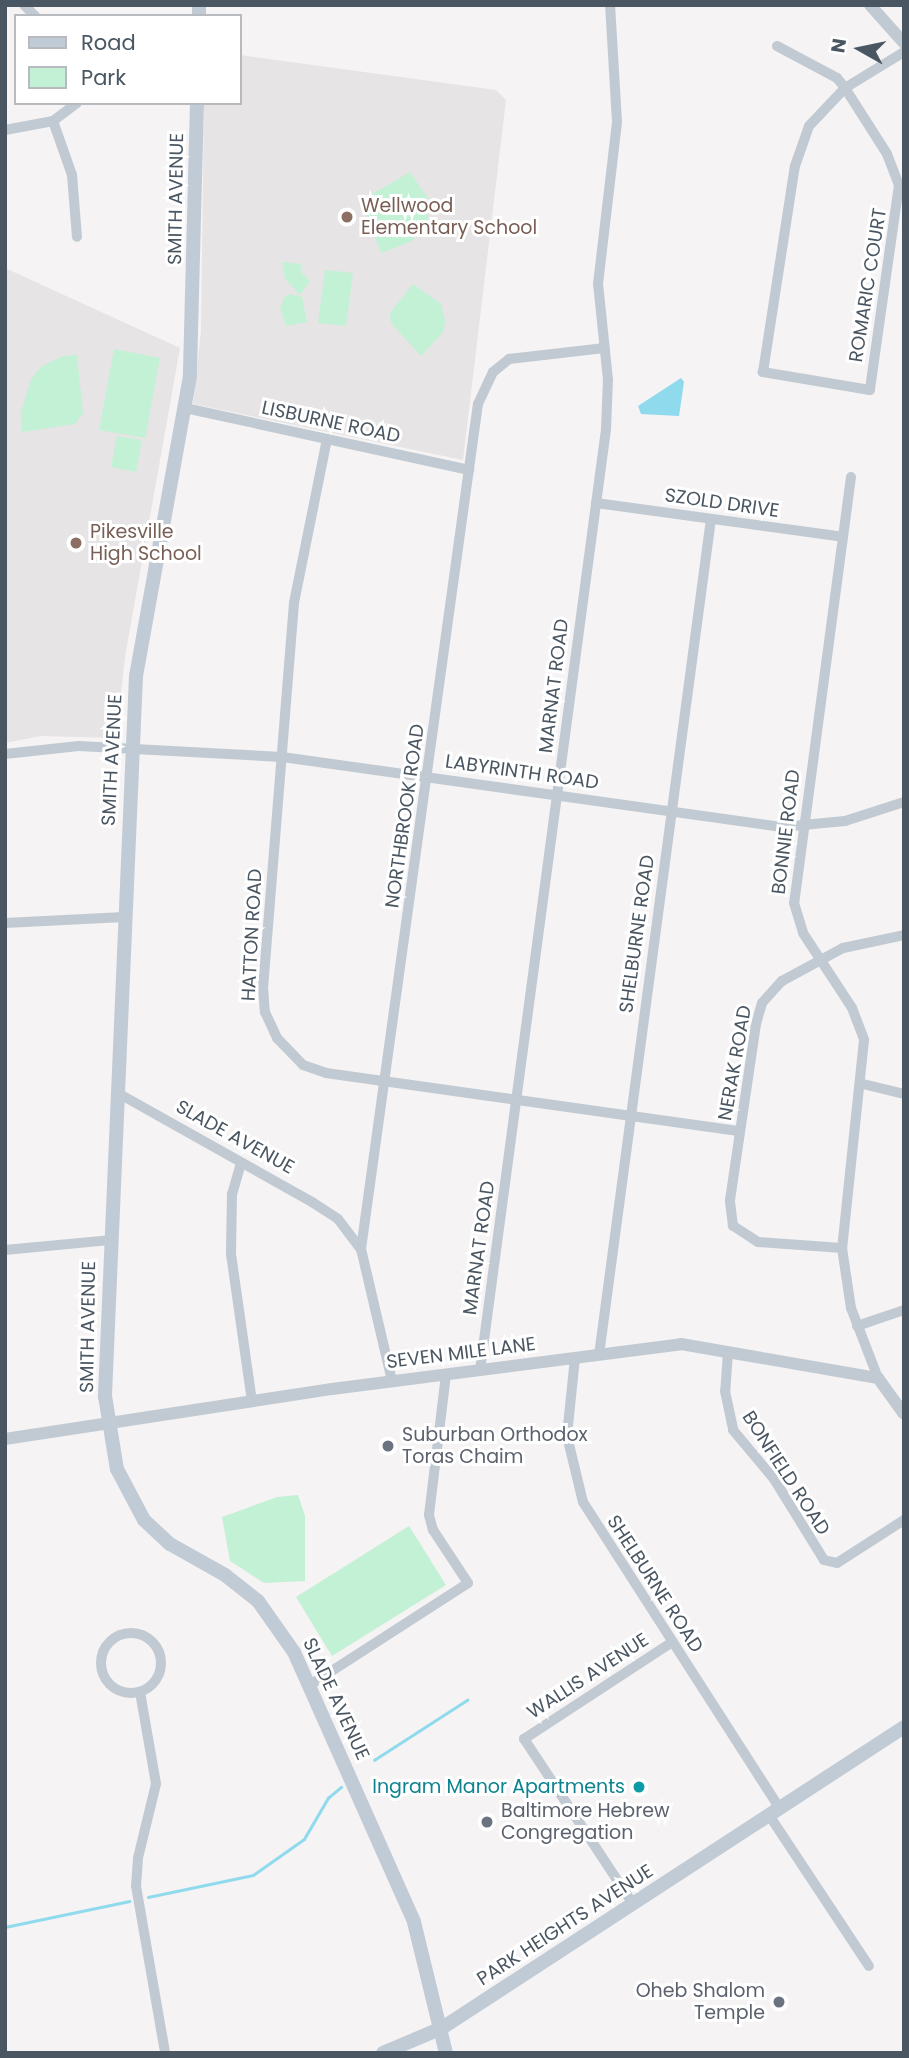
<!DOCTYPE html>
<html>
<head>
<meta charset="utf-8">
<style>
  body { margin:0 }
  #map { position:relative; width:909px; height:2058px; overflow:hidden; background:#f5f3f3; font-family:Poppins,sans-serif }
  div>[style] { position:absolute }
  .education>* { inset:0; background:#e6e4e5 }
  .green>* { inset:0; background:#c3f1d5 }
  .water>* { inset:0; background:#90daee }
  .stream>* { height:2.5px; margin:-1.25px; padding:0 1.25px; transform-origin:1.25px; border-radius:1.25px; background:#90daee }
  .minor>* { height:10px; margin:-5px; padding:0 5px; transform-origin:5px; border-radius:5px; background:#c1cad2 }
  .minor>.ring { margin:-5px; padding:0; box-sizing:content-box; background:none; border:10px solid #c1cad2; border-radius:50% }
  .tertiary>* { height:12px; margin:-6px; padding:0 6px; transform-origin:6px; border-radius:6px; background:#c1cad2 }
  .secondary>* { height:14px; margin:-7px; padding:0 7px; transform-origin:7px; border-radius:7px; background:#c1cbd6 }
  .dots>* { width:19px; height:19px; translate:-50% -50%; box-sizing:border-box; border:4px solid #fff; border-radius:50% }
  span { translate:-50% -50%; white-space:nowrap; text-align:center; line-height:1.15; -webkit-text-stroke:6px #fff; paint-order:stroke }
  .street-label { font-size:19px; color:#4a5661 }
  .education-label { font-size:19px; color:#785e54 }
  .left { translate:0 -50%; text-align:left }
  .worship-label { font-size:19px; color:#5b616d }
  .right { translate:-100% -50%; text-align:right }
  .culture-label { font-size:19px; color:#0d838f }
  .frame { position:absolute; inset:0; border:7px solid #4a5661; pointer-events:none }
  .legend { position:absolute; left:14px; top:14px; width:228px; height:91px; box-sizing:border-box; background:#fff; border:2px solid #b7bbc0; margin:0; padding:9px 12px; list-style:none; font-size:21px; color:#4a5661 }
  .legend li { display:flex; align-items:center; gap:14px; height:35px }
  .legend b { width:35px; border:2px solid #b7bbc0 }
  .north { position:absolute; left:825px; top:14px; width:70px; height:70px; -webkit-text-stroke:5px #fff; paint-order:stroke; rotate:279deg; font-size:19px; font-weight:700; line-height:28px; text-align:center; color:#4a5661 }
  .north::after { content:''; display:block; margin:auto; width:24px; height:32px; background:#4a5661; clip-path:polygon(50% 0,100% 100%,50% 72%,0 100%) }
</style>
</head>
<body>
<div id="map">
  <div class="education">
    <div style="clip-path:polygon(240px 55px,496px 90px,506px 100px,463px 460px,193px 404px,201px 331px,204px 103px,240px 103px)"></div>
    <div style="clip-path:polygon(5px 268px,180px 348px,125px 657px,116px 738px,41px 736px,5px 743px)"></div>
  </div>
  <div class="green">
    <div style="clip-path:polygon(410px 172px,429px 200px,427px 226px,410px 242px,381px 253px,363px 206px,367px 197px)"></div>
    <div style="clip-path:polygon(282px 262px,301px 264px,301px 272px,310px 281px,300px 295px,285px 279px)"></div>
    <div style="clip-path:polygon(325px 270px,353px 273px,346px 326px,318px 323px)"></div>
    <div style="clip-path:polygon(413px 284px,441px 304px,445px 320px,444px 331px,421px 356px,391px 323px,390px 313px)"></div>
    <div style="clip-path:polygon(291px 294px,302px 297px,307px 322px,286px 326px,280px 308px,285px 296px)"></div>
    <div style="clip-path:polygon(114px 349px,160px 358px,145px 438px,99px 430px)"></div>
    <div style="clip-path:polygon(77px 355px,83px 413px,75px 424px,22px 432px,21px 412px,31px 379px,42px 366px,63px 356px)"></div>
    <div style="clip-path:polygon(117px 436px,142px 440px,136px 472px,111px 467px)"></div>
    <div style="clip-path:polygon(298px 1495px,305px 1516px,305px 1581px,264px 1583px,230px 1561px,222px 1517px,277px 1497px)"></div>
    <div style="clip-path:polygon(409px 1526px,446px 1585px,332px 1656px,296px 1597px)"></div>
  </div>
  <div class="water">
    <div style="clip-path:polygon(681px 378px,684px 382px,679px 416px,641px 414px,638px 406px)"></div>
  </div>
  <div class="stream">
    <div style="left:374px;top:1760px;width:111px;rotate:-32.8deg"></div>
    <div style="left:148px;top:1897px;width:107px;rotate:-11.8deg"></div>
    <div style="left:253px;top:1875px;width:62px;rotate:-35.2deg"></div>
    <div style="left:304px;top:1839px;width:48px;rotate:-59.7deg"></div>
    <div style="left:328px;top:1798px;width:17px;rotate:-40deg"></div>
    <div style="left:5px;top:1927px;width:127px;rotate:-11.8deg"></div>
  </div>
  <div class="minor">
    <div style="left:24px;top:5px;width:16px;rotate:45deg"></div>
    <div style="left:777px;top:46px;width:68px;rotate:28.1deg"></div>
    <div style="left:837px;top:78px;width:13px;rotate:51deg"></div>
    <div style="left:845px;top:88px;width:78px;rotate:57.5deg"></div>
    <div style="left:887px;top:154px;width:33px;rotate:69deg"></div>
    <div style="left:899px;top:185px;width:207px;rotate:98.1deg"></div>
    <div style="left:870px;top:390px;width:109px;rotate:-170.5deg"></div>
    <div style="left:763px;top:372px;width:208px;rotate:-81.2deg"></div>
    <div style="left:795px;top:166px;width:42px;rotate:-70.7deg"></div>
    <div style="left:809px;top:126px;width:52px;rotate:-46.5deg"></div>
    <div style="left:845px;top:88px;width:69px;rotate:-31.4deg"></div>
    <div style="left:53px;top:121px;width:57px;rotate:70.6deg"></div>
    <div style="left:72px;top:175px;width:62px;rotate:85.4deg"></div>
    <div style="left:5px;top:130px;width:49px;rotate:-10.6deg"></div>
    <div style="left:53px;top:121px;width:30px;rotate:-37deg"></div>
    <div style="left:185px;top:408px;width:291px;rotate:12.3deg"></div>
    <div style="left:327px;top:439px;width:167px;rotate:101.4deg"></div>
    <div style="left:294px;top:603px;width:384px;rotate:94.6deg"></div>
    <div style="left:263px;top:986px;width:26px;rotate:86deg"></div>
    <div style="left:265px;top:1012px;width:29px;rotate:65deg"></div>
    <div style="left:277px;top:1038px;width:37px;rotate:46deg"></div>
    <div style="left:303px;top:1065px;width:24px;rotate:19deg"></div>
    <div style="left:326px;top:1073px;width:418px;rotate:8deg"></div>
    <div style="left:851px;top:477px;width:430px;rotate:97.6deg"></div>
    <div style="left:794px;top:903px;width:31px;rotate:73deg"></div>
    <div style="left:803px;top:933px;width:90px;rotate:56.8deg"></div>
    <div style="left:852px;top:1008px;width:34px;rotate:69deg"></div>
    <div style="left:864px;top:1040px;width:209px;rotate:96deg"></div>
    <div style="left:842px;top:1248px;width:61px;rotate:81.5deg"></div>
    <div style="left:851px;top:1308px;width:75px;rotate:68.9deg"></div>
    <div style="left:596px;top:503px;width:249px;rotate:7.8deg"></div>
    <div style="left:5px;top:754px;width:74px;rotate:-6.2deg"></div>
    <div style="left:79px;top:746px;width:203px;rotate:3.1deg"></div>
    <div style="left:282px;top:757px;width:505px;rotate:7.97deg"></div>
    <div style="left:782px;top:827px;width:63px;rotate:-5.4deg"></div>
    <div style="left:845px;top:821px;width:62px;rotate:-17.9deg"></div>
    <div style="left:5px;top:923px;width:119px;rotate:-2.9deg"></div>
    <div style="left:863px;top:1084px;width:42px;rotate:13.7deg"></div>
    <div style="left:116px;top:1092px;width:225px;rotate:29.3deg"></div>
    <div style="left:312px;top:1202px;width:31px;rotate:33deg"></div>
    <div style="left:338px;top:1219px;width:38px;rotate:53deg"></div>
    <div style="left:241px;top:1163px;width:32px;rotate:106deg"></div>
    <div style="left:232px;top:1194px;width:60px;rotate:91deg"></div>
    <div style="left:231px;top:1254px;width:148px;rotate:81.9deg"></div>
    <div style="left:842px;top:1248px;width:84px;rotate:-175.9deg"></div>
    <div style="left:758px;top:1242px;width:30px;rotate:-147deg"></div>
    <div style="left:733px;top:1226px;width:26px;rotate:-97deg"></div>
    <div style="left:730px;top:1200px;width:178px;rotate:-81.6deg"></div>
    <div style="left:756px;top:1024px;width:22px;rotate:-74deg"></div>
    <div style="left:762px;top:1003px;width:30px;rotate:-48deg"></div>
    <div style="left:782px;top:981px;width:69px;rotate:-28.4deg"></div>
    <div style="left:843px;top:948px;width:62px;rotate:-12deg"></div>
    <div style="left:5px;top:1250px;width:105px;rotate:-5.4deg"></div>
    <div style="left:857px;top:1326px;width:50px;rotate:-18.8deg"></div>
    <div style="left:728px;top:1352px;width:39px;rotate:94deg"></div>
    <div style="left:725px;top:1391px;width:40px;rotate:78deg"></div>
    <div style="left:733px;top:1430px;width:64px;rotate:50.1deg"></div>
    <div style="left:774px;top:1479px;width:95px;rotate:58.3deg"></div>
    <div style="left:824px;top:1560px;width:13px;rotate:13deg"></div>
    <div style="left:837px;top:1563px;width:80px;rotate:-32.7deg"></div>
    <div style="left:599px;top:1355px;width:843px;rotate:-82.37deg"></div>
    <div style="left:575px;top:1358px;width:78px;rotate:95.9deg"></div>
    <div style="left:567px;top:1436px;width:68px;rotate:76.4deg"></div>
    <div style="left:583px;top:1502px;width:363px;rotate:57.3deg"></div>
    <div style="left:480px;top:1370px;width:949px;rotate:-82.37deg"></div>
    <div style="left:606px;top:429px;width:49px;rotate:-87.7deg"></div>
    <div style="left:608px;top:380px;width:97px;rotate:-95.9deg"></div>
    <div style="left:598px;top:284px;width:163px;rotate:-83.3deg"></div>
    <div style="left:617px;top:122px;width:117px;rotate:-93.4deg"></div>
    <div style="left:392px;top:1381px;width:136px;rotate:-103.2deg"></div>
    <div style="left:361px;top:1249px;width:853px;rotate:-82.12deg"></div>
    <div style="left:478px;top:404px;width:35px;rotate:-65deg"></div>
    <div style="left:493px;top:372px;width:21px;rotate:-39deg"></div>
    <div style="left:509px;top:359px;width:96px;rotate:-6.6deg"></div>
    <div class="ring" style="left:101px;top:1633px;width:50px;height:50px"></div>
    <div style="left:310px;top:1685px;width:188px;rotate:-32.8deg"></div>
    <div style="left:468px;top:1583px;width:64px;rotate:-123.4deg"></div>
    <div style="left:433px;top:1530px;width:16px;rotate:-105deg"></div>
    <div style="left:429px;top:1515px;width:141px;rotate:-83.1deg"></div>
    <div style="left:140px;top:1692px;width:93px;rotate:80.1deg"></div>
    <div style="left:156px;top:1784px;width:76px;rotate:103.7deg"></div>
    <div style="left:138px;top:1858px;width:28px;rotate:94deg"></div>
    <div style="left:136px;top:1886px;width:169px;rotate:80.1deg"></div>
    <div style="left:769px;top:1815px;width:181px;rotate:56.5deg"></div>
    <div style="left:633px;top:1904px;width:198px;rotate:-123.4deg"></div>
    <div style="left:524px;top:1739px;width:177px;rotate:-33.2deg"></div>
  </div>
  <div class="tertiary">
    <div style="left:870px;top:5px;width:51px;rotate:48.2deg"></div>
    <div style="left:5px;top:1439px;width:331px;rotate:-8.7deg"></div>
    <div style="left:332px;top:1389px;width:352px;rotate:-7.3deg"></div>
    <div style="left:681px;top:1344px;width:200px;rotate:9.8deg"></div>
    <div style="left:878px;top:1378px;width:44px;rotate:54.2deg"></div>
  </div>
  <div class="secondary">
    <div style="left:199px;top:16px;width:11px;rotate:-90deg"></div>
    <div style="left:197px;top:103px;width:273px;rotate:91.5deg"></div>
    <div style="left:190px;top:376px;width:305px;rotate:100.2deg"></div>
    <div style="left:136px;top:676px;width:721px;rotate:92.47deg"></div>
    <div style="left:105px;top:1396px;width:74px;rotate:80.7deg"></div>
    <div style="left:117px;top:1469px;width:58px;rotate:62.1deg"></div>
    <div style="left:144px;top:1520px;width:35px;rotate:43deg"></div>
    <div style="left:170px;top:1544px;width:63px;rotate:29.4deg"></div>
    <div style="left:225px;top:1575px;width:42px;rotate:38.2deg"></div>
    <div style="left:258px;top:1601px;width:62px;rotate:54.8deg"></div>
    <div style="left:294px;top:1652px;width:295px;rotate:66deg"></div>
    <div style="left:414px;top:1922px;width:135px;rotate:76.3deg"></div>
    <div style="left:383px;top:2053px;width:64px;rotate:-23deg"></div>
    <div style="left:442px;top:2028px;width:551px;rotate:-33.08deg"></div>
  </div>
  <div class="dots">
    <div style="left:347px;top:217px;background:#8d6e63"></div>
    <div style="left:76px;top:543px;background:#8d6e63"></div>
    <div style="left:388px;top:1446px;background:#6b7280"></div>
    <div style="left:639px;top:1787px;background:#0f9aa8"></div>
    <div style="left:487px;top:1822px;background:#6b7280"></div>
    <div style="left:779px;top:2002px;background:#6b7280"></div>
  </div>
  <div class="street-label">
    <span style="left:176px;top:199px;rotate:-89deg">SMITH AVENUE</span>
    <span style="left:868px;top:285px;rotate:-81deg">ROMARIC COURT</span>
    <span style="left:331px;top:422px;rotate:12deg">LISBURNE ROAD</span>
    <span style="left:722px;top:503px;rotate:8deg">SZOLD DRIVE</span>
    <span style="left:554px;top:686px;rotate:-83deg">MARNAT ROAD</span>
    <span style="left:112px;top:760px;rotate:-87deg">SMITH AVENUE</span>
    <span style="left:522px;top:772px;rotate:8deg">LABYRINTH ROAD</span>
    <span style="left:405px;top:816px;rotate:-82deg">NORTHBROOK ROAD</span>
    <span style="left:786px;top:832px;rotate:-83deg">BONNIE ROAD</span>
    <span style="left:637px;top:934px;rotate:-82deg">SHELBURNE ROAD</span>
    <span style="left:252px;top:935px;rotate:-87deg">HATTON ROAD</span>
    <span style="left:735px;top:1063px;rotate:-80deg">NERAK ROAD</span>
    <span style="left:235px;top:1137px;rotate:29deg">SLADE AVENUE</span>
    <span style="left:479px;top:1248px;rotate:-82deg">MARNAT ROAD</span>
    <span style="left:88px;top:1327px;rotate:-89deg">SMITH AVENUE</span>
    <span style="left:461px;top:1353px;rotate:-7deg">SEVEN MILE LANE</span>
    <span style="left:786px;top:1473px;rotate:57deg">BONFIELD ROAD</span>
    <span style="left:655px;top:1584px;rotate:57deg">SHELBURNE ROAD</span>
    <span style="left:588px;top:1676px;rotate:-33deg">WALLIS AVENUE</span>
    <span style="left:336px;top:1699px;rotate:65deg">SLADE AVENUE</span>
    <span style="left:565px;top:1925px;rotate:-33deg">PARK HEIGHTS AVENUE</span>
  </div>
  <div class="education-label">
    <span class="left" style="left:361px;top:217px">Wellwood<br>Elementary School</span>
    <span class="left" style="left:90px;top:543px">Pikesville<br>High School</span>
  </div>
  <div class="worship-label">
    <span class="left" style="left:402px;top:1446px">Suburban Orthodox<br>Toras Chaim</span>
    <span class="left" style="left:501px;top:1822px">Baltimore Hebrew<br>Congregation</span>
    <span class="right" style="left:765px;top:2002px">Oheb Shalom<br>Temple</span>
  </div>
  <div class="culture-label">
    <span class="right" style="left:625px;top:1787px">Ingram Manor Apartments</span>
  </div>
  <div class="frame"></div>
  <ul class="legend">
  <li><b style="height:9px;background:#c1cbd6"></b>Road</li>
  <li><b style="height:19px;background:#c3f1d5"></b>Park</li>
  </ul>
  <div class="north">N</div>
</div>
</body>
</html>
